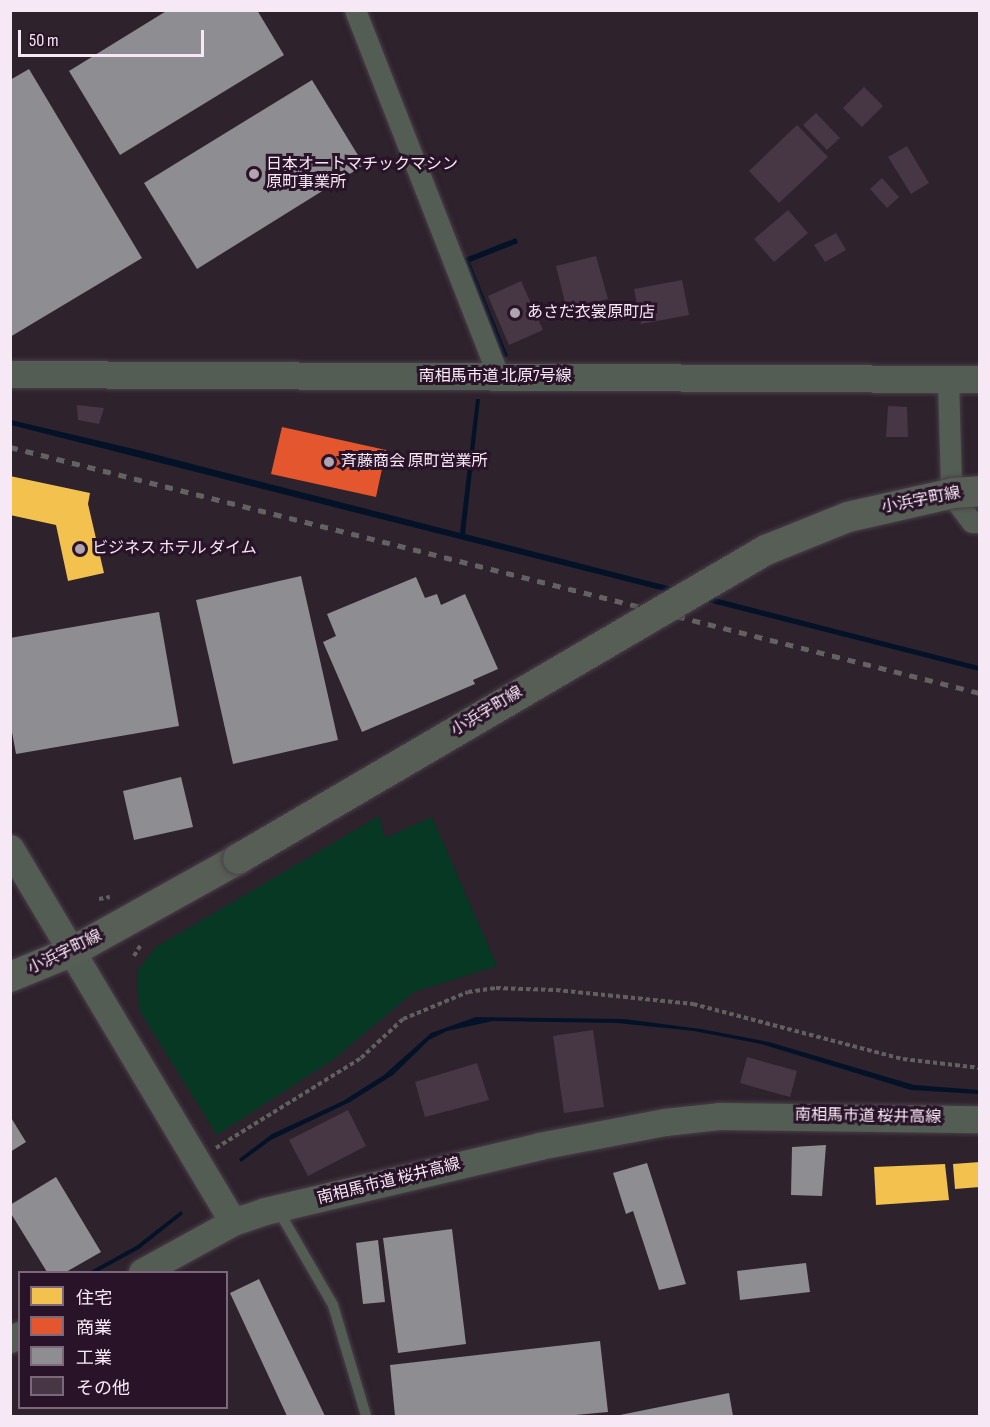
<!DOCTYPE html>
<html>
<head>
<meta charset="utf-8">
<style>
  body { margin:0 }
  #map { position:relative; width:990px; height:1427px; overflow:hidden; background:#2e222d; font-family:"Sofia Sans Condensed","Noto Sans JP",sans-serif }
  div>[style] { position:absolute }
  .green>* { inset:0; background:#063823 }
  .water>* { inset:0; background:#041228 }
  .homes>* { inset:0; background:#f2c14e }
  .shops>* { inset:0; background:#e4572e }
  .industry>* { inset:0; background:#8d8d92 }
  .building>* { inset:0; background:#473745 }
  .path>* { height:4px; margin-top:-2px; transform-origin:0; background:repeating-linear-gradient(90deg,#60605f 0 4.5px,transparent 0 7.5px) }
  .roads { filter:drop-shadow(0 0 2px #493f48) drop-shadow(0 0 2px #493f48) }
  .service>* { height:10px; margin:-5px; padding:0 5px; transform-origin:5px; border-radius:5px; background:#545d53 }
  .minor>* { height:21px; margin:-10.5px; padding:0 10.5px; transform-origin:10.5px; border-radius:10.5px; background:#545d53 }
  .tertiary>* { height:27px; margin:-13.5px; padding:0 13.5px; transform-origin:13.5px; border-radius:13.5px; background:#545d53 }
  .secondary>* { height:30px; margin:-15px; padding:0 15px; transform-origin:15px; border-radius:15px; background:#575e56 }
  .rail>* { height:4.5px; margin-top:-2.25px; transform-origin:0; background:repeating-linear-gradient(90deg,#626361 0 8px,transparent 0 16px) }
  .bridges { filter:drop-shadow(0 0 2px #493f48) drop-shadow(0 0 2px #493f48) }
  .secondary-bridge>* { height:30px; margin:-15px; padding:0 15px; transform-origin:15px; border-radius:15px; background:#575e56 }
  .dots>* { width:16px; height:16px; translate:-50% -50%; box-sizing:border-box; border:3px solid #291328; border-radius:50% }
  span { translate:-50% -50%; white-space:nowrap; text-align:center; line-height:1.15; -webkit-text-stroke:6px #291328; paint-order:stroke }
  .poi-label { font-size:16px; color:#f7e8f5 }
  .left { translate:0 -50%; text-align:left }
  .street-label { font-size:16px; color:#f7e8f5 }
  .frame { position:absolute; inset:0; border:12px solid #f7e8f5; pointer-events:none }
  .legend { position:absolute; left:18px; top:1271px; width:210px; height:138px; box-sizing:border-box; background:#291328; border:2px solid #7b687a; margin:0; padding:8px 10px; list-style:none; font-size:18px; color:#f7e8f5 }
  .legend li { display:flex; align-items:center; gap:12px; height:30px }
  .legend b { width:30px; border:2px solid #7b687a }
  .scale { position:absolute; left:18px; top:30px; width:186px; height:27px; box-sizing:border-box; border:3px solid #f7e8f5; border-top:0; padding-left:8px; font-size:18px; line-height:21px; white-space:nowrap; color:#f7e8f5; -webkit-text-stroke:4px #291328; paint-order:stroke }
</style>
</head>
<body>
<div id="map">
  <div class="green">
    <div style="clip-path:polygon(379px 816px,385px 838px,432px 817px,497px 966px,414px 992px,334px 1059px,217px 1135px,139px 1010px,137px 971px,156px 947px)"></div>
  </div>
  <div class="water">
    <div style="clip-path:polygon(516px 238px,518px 243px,470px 262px,508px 356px,503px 358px,465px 258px)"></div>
    <div style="clip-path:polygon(476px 399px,480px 399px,465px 534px,979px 666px,979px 671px,11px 425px,11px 420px,138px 450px,460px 533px)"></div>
    <div style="clip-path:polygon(476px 1017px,624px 1019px,701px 1029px,769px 1042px,914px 1085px,979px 1090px,979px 1094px,911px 1090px,761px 1044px,694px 1031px,617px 1023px,493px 1021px,447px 1031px,429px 1040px,393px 1075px,350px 1102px,271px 1140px,241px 1162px,239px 1159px,272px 1134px,343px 1101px,384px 1075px,431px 1033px)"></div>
    <div style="clip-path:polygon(181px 1211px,183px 1214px,139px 1249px,97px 1272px,89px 1272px,136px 1246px)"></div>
  </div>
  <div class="homes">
    <div style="clip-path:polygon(10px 476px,90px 493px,88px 504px,104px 573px,68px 581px,56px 525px,10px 515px)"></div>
    <div style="clip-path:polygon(980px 1162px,980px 1187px,955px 1189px,953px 1164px)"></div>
    <div style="clip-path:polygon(945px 1164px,949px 1200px,876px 1205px,874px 1167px)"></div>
  </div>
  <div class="shops">
    <div style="clip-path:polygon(282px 427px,386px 450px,376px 497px,271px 474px)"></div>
  </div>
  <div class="industry">
    <div style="clip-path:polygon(168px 10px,257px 10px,284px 55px,120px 155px,69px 71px)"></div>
    <div style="clip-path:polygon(29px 69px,142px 258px,10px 337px,10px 80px)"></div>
    <div style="clip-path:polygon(312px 80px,364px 165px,197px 269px,144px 183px)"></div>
    <div style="clip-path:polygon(301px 576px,338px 740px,233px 764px,196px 600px)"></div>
    <div style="clip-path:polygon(416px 577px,425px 598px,437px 594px,441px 605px,465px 594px,498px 669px,473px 680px,475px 684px,362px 732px,323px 642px,336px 636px,327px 614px)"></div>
    <div style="clip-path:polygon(159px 612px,179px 726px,16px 754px,10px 721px,10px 638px)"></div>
    <div style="clip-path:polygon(181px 777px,193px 827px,134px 840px,123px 791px)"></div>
    <div style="clip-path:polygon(10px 1116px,26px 1142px,10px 1152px)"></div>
    <div style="clip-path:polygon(826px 1145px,822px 1196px,791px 1195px,792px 1147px)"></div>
    <div style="clip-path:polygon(647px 1163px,686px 1284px,659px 1290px,633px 1211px,626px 1214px,613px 1173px)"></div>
    <div style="clip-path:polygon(56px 1177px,101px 1252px,66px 1272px,47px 1272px,10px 1212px,10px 1205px)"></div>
    <div style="clip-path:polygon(452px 1229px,466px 1344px,398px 1353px,383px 1238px)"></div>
    <div style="clip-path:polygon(378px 1240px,385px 1302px,363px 1304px,356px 1243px)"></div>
    <div style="clip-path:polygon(806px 1263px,810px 1292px,740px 1300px,737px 1271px)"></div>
    <div style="clip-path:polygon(259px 1279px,325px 1416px,287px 1416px,230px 1293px)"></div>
    <div style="clip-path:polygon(600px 1341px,608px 1412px,565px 1416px,395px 1416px,390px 1365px)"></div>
    <div style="clip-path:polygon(729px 1393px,733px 1416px,620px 1416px,620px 1415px)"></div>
  </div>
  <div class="building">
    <div style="clip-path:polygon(864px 87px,883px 106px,862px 127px,843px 108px)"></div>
    <div style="clip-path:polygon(816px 113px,840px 138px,827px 150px,803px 125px)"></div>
    <div style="clip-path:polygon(797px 125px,828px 157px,779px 203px,749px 171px)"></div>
    <div style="clip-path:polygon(907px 146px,929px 183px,911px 194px,888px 157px)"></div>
    <div style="clip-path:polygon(882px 178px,899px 197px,887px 208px,870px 189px)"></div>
    <div style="clip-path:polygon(788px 210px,808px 233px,774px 262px,754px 239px)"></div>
    <div style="clip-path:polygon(836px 233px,846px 250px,825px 262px,814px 245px)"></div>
    <div style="clip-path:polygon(596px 256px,608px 299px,567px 310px,556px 266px)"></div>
    <div style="clip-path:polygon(682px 280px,689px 315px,641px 324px,634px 289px)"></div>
    <div style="clip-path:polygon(521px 281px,543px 330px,509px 345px,488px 296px)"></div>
    <div style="clip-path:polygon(77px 405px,104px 408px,99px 424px,78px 420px)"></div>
    <div style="clip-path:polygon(888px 406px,907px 407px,908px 437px,886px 437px)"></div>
    <div style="clip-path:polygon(593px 1030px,604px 1107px,564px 1113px,553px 1036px)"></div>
    <div style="clip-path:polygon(747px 1057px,797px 1071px,790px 1097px,740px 1083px)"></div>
    <div style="clip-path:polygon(477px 1063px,489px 1100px,425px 1117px,415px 1082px)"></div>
    <div style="clip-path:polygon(348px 1110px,366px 1146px,308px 1176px,289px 1140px)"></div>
  </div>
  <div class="path">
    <div style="left:99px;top:899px;width:11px;rotate:-10deg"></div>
    <div style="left:134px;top:956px;width:12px;rotate:-59deg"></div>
    <div style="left:216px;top:1148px;width:171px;rotate:-31.8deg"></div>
    <div style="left:361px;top:1058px;width:57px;rotate:-42.9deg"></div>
    <div style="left:403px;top:1019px;width:70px;rotate:-22.6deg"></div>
    <div style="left:468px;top:992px;width:28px;rotate:-8deg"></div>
    <div style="left:496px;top:988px;width:60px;rotate:1.9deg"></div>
    <div style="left:556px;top:990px;width:138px;rotate:5.8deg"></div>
    <div style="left:693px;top:1004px;width:217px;rotate:14.7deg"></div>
    <div style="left:903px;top:1059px;width:78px;rotate:6.7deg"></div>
  </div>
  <div class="roads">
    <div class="service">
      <div style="left:277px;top:1208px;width:112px;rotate:60deg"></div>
      <div style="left:333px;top:1305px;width:116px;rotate:73.4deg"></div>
    </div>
    <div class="minor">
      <div style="left:355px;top:10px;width:394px;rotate:68.6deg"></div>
      <div style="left:948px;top:379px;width:107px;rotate:88.4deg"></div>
      <div style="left:951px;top:486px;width:16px;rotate:72deg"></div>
      <div style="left:956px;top:501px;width:26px;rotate:53deg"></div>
      <div style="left:972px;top:522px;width:8px"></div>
    </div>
    <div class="tertiary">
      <div style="left:10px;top:374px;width:970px;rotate:0.3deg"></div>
      <div style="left:10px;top:848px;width:435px;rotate:59.2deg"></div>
      <div style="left:233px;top:1222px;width:34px;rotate:-19deg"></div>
      <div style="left:265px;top:1211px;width:282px;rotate:-13.3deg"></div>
      <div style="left:539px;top:1146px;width:128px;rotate:-10.8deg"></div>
      <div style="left:665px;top:1122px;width:54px;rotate:-6.3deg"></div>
      <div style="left:719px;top:1116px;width:261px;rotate:0.7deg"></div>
      <div style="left:142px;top:1272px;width:104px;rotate:-28.8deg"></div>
      <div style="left:10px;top:1339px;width:11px;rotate:-22deg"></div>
    </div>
    <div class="secondary">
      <div style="left:10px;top:977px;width:68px;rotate:-22.4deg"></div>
      <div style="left:73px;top:951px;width:189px;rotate:-29.1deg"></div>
    </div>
  </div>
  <div class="rail">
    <div style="left:10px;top:447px;width:1001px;rotate:14.23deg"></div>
  </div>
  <div class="bridges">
    <div class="secondary-bridge">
      <div style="left:238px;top:859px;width:612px;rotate:-30.34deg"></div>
      <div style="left:766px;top:550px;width:88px;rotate:-21.9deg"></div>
      <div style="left:848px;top:517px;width:109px;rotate:-12.8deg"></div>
      <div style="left:954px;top:493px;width:26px;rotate:-4deg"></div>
    </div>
  </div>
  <div class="dots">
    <div style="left:254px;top:174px;background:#b1a3af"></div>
    <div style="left:515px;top:313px;background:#b1a3af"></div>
    <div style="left:329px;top:462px;background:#b1a3af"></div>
    <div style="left:80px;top:549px;background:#b1a3af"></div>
  </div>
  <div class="poi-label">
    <span class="left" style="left:266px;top:174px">日本オートマチックマシン<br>原町事業所</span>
    <span class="left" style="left:527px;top:313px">あさだ衣裳原町店</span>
    <span class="left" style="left:341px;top:462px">斉藤商会 原町営業所</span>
    <span class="left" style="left:92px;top:549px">ビジネス ホテル ダイム</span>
  </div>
  <div class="street-label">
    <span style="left:495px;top:377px">南相馬市道 北原7号線</span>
    <span style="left:921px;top:501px;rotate:-11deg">小浜字町線</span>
    <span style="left:487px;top:712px;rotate:-31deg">小浜字町線</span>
    <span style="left:65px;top:953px;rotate:-26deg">小浜字町線</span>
    <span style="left:868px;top:1117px;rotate:1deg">南相馬市道 桜井高線</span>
    <span style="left:389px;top:1182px;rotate:-14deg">南相馬市道 桜井高線</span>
  </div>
  <div class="frame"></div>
  <ul class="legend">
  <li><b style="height:16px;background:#f2c14e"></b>住宅</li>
  <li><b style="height:16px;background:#e4572e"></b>商業</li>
  <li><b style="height:16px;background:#8d8d92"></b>工業</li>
  <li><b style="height:16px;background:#473745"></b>その他</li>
  </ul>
  <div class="scale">50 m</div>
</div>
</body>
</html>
